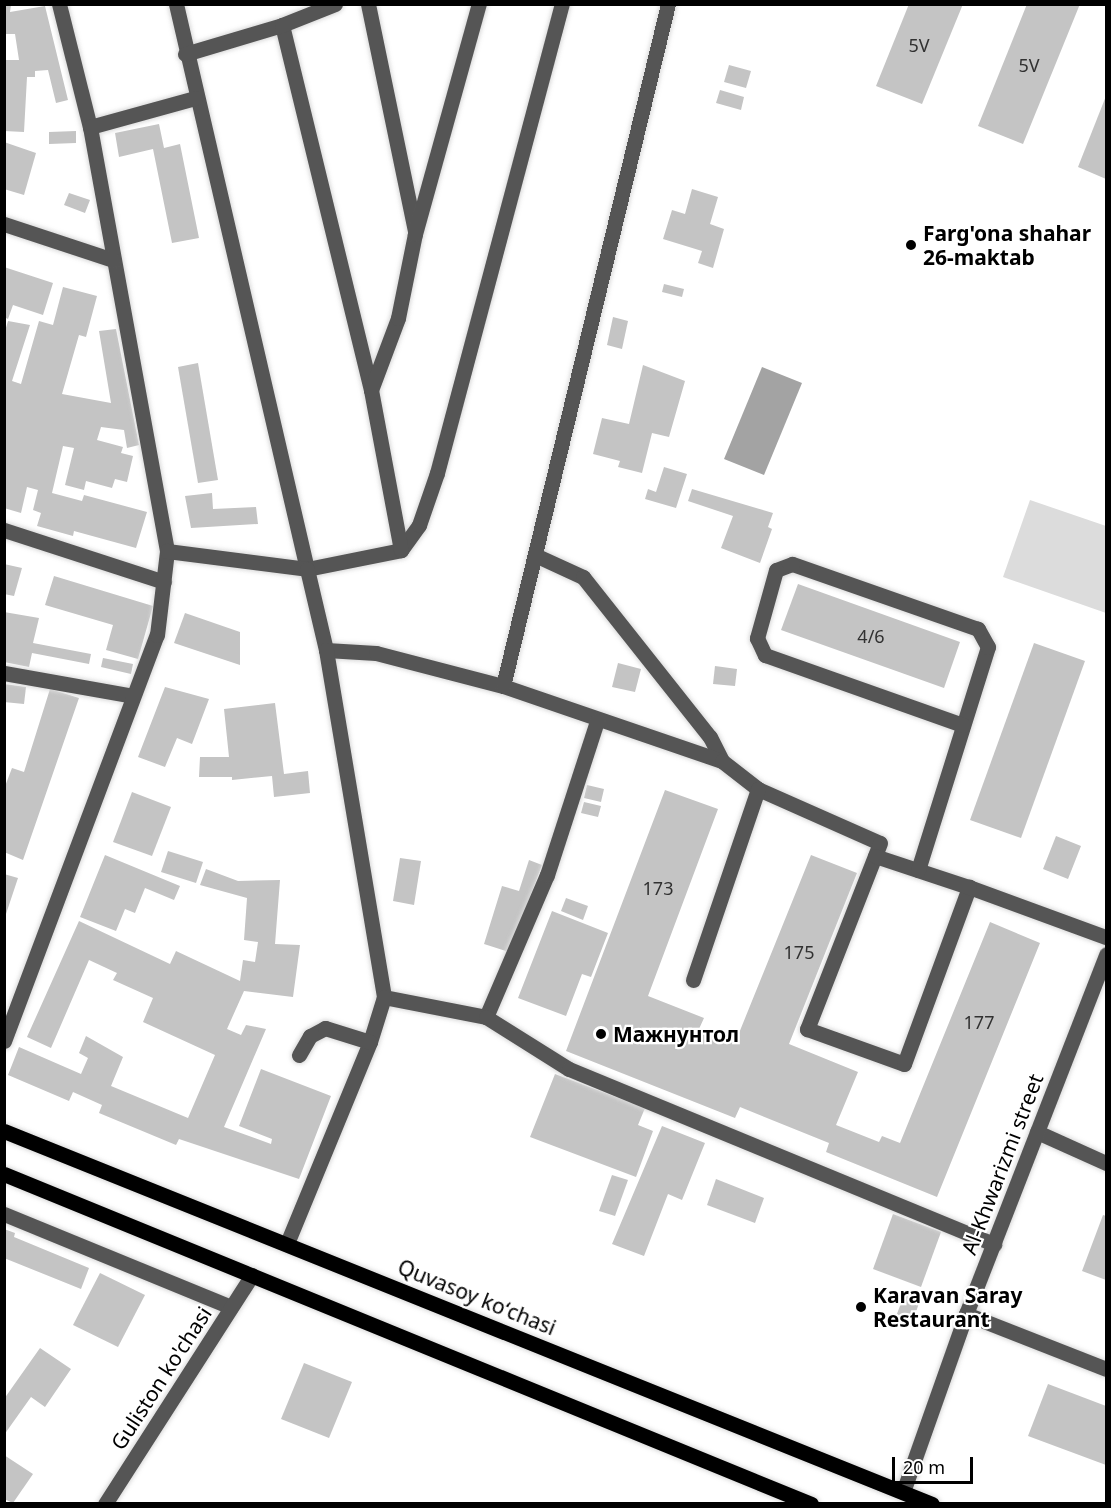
<!DOCTYPE html>
<html>
<head>
<meta charset="utf-8">
<style>
  body { margin:0 }
  #map { position:relative; width:1111px; height:1508px; overflow:hidden; background:#fff; font-family:"Noto Sans",sans-serif }
  div>[style] { position:absolute }
  .green>* { inset:0; background:#dcdcdc }
  .water>* { inset:0; background:#a3a3a3 }
  .building>* { inset:0; background:#c4c4c4 }
  .roads { filter:drop-shadow(0 0 2px #dbdbdb) drop-shadow(0 0 2px #dbdbdb) }
  .minor>* { height:15px; margin:-7.5px; padding:0 7.5px; transform-origin:7.5px; border-radius:7.5px; background:#555 }
  .major>* { height:15px; margin:-7.5px; padding:0 7.5px; transform-origin:7.5px; border-radius:7.5px; background:#000 }
  .dots>* { width:16px; height:16px; translate:-50% -50%; box-sizing:border-box; border:3px solid #fff; border-radius:50% }
  span { translate:-50% -50%; white-space:nowrap; text-align:center; line-height:1.15; -webkit-text-stroke:4.5px #fff; paint-order:stroke }
  .number-label { font-size:18px; color:#313131 }
  .number-label span { -webkit-text-stroke-width:0 }
  .poi-label { font-size:21px; color:#000; font-weight:700 }
  .left { translate:0 -50%; text-align:left }
  .street-label { font-size:21px; color:#000 }
  .frame { position:absolute; inset:0; border:6px solid #000; pointer-events:none }
  .scale { position:absolute; left:892px; top:1457px; width:81px; height:27px; box-sizing:border-box; border:3px solid #000; border-top:0; padding-left:8px; font-size:18px; line-height:21px; white-space:nowrap; color:#000; -webkit-text-stroke:4px #fff; paint-order:stroke }
</style>
</head>
<body>
<div id="map">
  <div class="green">
    <div style="clip-path:polygon(1030px 500px,1106px 526px,1106px 613px,1003px 577px)"></div>
  </div>
  <div class="water">
    <div style="clip-path:polygon(762px 367px,802px 383px,764px 475px,724px 459px)"></div>
  </div>
  <div class="building">
    <div style="clip-path:polygon(909px 4px,963px 4px,922px 104px,876px 86px)"></div>
    <div style="clip-path:polygon(1027px 4px,1080px 4px,1023px 144px,978px 126px)"></div>
    <div style="clip-path:polygon(4px 5px,11px 5px,10px 12px,45px 6px,68px 100px,56px 103px,48px 70px,35px 71px,35px 77px,27px 77px,24px 132px,4px 131px,4px 60px,19px 60px,15px 34px,4px 34px)"></div>
    <div style="clip-path:polygon(729px 65px,751px 71px,746px 88px,724px 82px)"></div>
    <div style="clip-path:polygon(720px 90px,744px 97px,741px 110px,716px 103px)"></div>
    <div style="clip-path:polygon(1106px 96px,1106px 179px,1078px 167px)"></div>
    <div style="clip-path:polygon(159px 124px,164px 148px,180px 144px,199px 238px,172px 243px,153px 149px,119px 157px,115px 133px)"></div>
    <div style="clip-path:polygon(76px 131px,76px 143px,49px 144px,49px 132px)"></div>
    <div style="clip-path:polygon(4px 142px,36px 153px,24px 195px,4px 189px)"></div>
    <div style="clip-path:polygon(692px 189px,718px 197px,710px 224px,724px 229px,713px 268px,698px 263px,702px 251px,663px 239px,672px 210px,685px 214px)"></div>
    <div style="clip-path:polygon(69px 193px,90px 200px,85px 213px,64px 205px)"></div>
    <div style="clip-path:polygon(4px 267px,53px 283px,43px 315px,13px 305px,8px 319px,4px 317px)"></div>
    <div style="clip-path:polygon(664px 284px,684px 289px,682px 297px,662px 292px)"></div>
    <div style="clip-path:polygon(63px 287px,97px 296px,86px 337px,79px 335px,62px 394px,111px 403px,99px 331px,116px 329px,139px 445px,127px 448px,124px 430px,101px 427px,97px 440px,123px 447px,121px 453px,133px 456px,127px 482px,115px 479px,112px 488px,86px 481px,84px 490px,65px 485px,74px 448px,63px 446px,52px 493px,82px 501px,84px 495px,147px 512px,136px 548px,74px 531px,73px 536px,37px 526px,41px 513px,33px 510px,38px 490px,27px 487px,21px 513px,4px 508px,5px 331px,8px 321px,30px 325px,12px 381px,21px 384px,39px 321px,53px 325px)"></div>
    <div style="clip-path:polygon(613px 317px,628px 321px,622px 349px,607px 345px)"></div>
    <div style="clip-path:polygon(198px 363px,218px 480px,198px 483px,178px 367px)"></div>
    <div style="clip-path:polygon(643px 365px,685px 381px,669px 437px,652px 433px,642px 473px,618px 467px,620px 461px,593px 454px,602px 418px,629px 424px)"></div>
    <div style="clip-path:polygon(664px 467px,687px 474px,676px 508px,645px 499px,648px 489px,656px 492px)"></div>
    <div style="clip-path:polygon(692px 489px,773px 513px,768px 527px,772px 529px,760px 563px,721px 548px,733px 516px,688px 501px)"></div>
    <div style="clip-path:polygon(212px 493px,213px 509px,256px 507px,258px 524px,191px 528px,185px 496px)"></div>
    <div style="clip-path:polygon(4px 564px,22px 568px,14px 596px,4px 594px)"></div>
    <div style="clip-path:polygon(54px 576px,153px 606px,138px 659px,106px 650px,113px 625px,45px 605px)"></div>
    <div style="clip-path:polygon(798px 584px,960px 642px,944px 688px,781px 630px)"></div>
    <div style="clip-path:polygon(4px 612px,39px 618px,33px 643px,91px 654px,89px 664px,32px 653px,29px 667px,4px 662px)"></div>
    <div style="clip-path:polygon(185px 613px,240px 632px,240px 665px,174px 643px)"></div>
    <div style="clip-path:polygon(1034px 643px,1085px 661px,1021px 838px,970px 820px)"></div>
    <div style="clip-path:polygon(103px 658px,133px 664px,131px 674px,101px 667px)"></div>
    <div style="clip-path:polygon(618px 663px,641px 669px,635px 692px,612px 687px)"></div>
    <div style="clip-path:polygon(715px 666px,737px 669px,735px 686px,713px 684px)"></div>
    <div style="clip-path:polygon(4px 684px,26px 687px,24px 704px,4px 702px)"></div>
    <div style="clip-path:polygon(165px 687px,209px 699px,192px 744px,177px 738px,165px 767px,138px 757px)"></div>
    <div style="clip-path:polygon(50px 689px,79px 698px,23px 860px,4px 852px,4px 789px,12px 768px,24px 772px)"></div>
    <div style="clip-path:polygon(275px 703px,284px 774px,308px 771px,310px 793px,274px 797px,272px 776px,232px 780px,232px 777px,199px 777px,200px 757px,229px 757px,224px 709px)"></div>
    <div style="clip-path:polygon(587px 785px,604px 789px,601px 802px,584px 798px)"></div>
    <div style="clip-path:polygon(665px 790px,718px 809px,648px 996px,704px 1018px,699px 1029px,735px 1043px,811px 855px,857px 873px,789px 1044px,858px 1072px,836px 1125px,879px 1142px,882px 1136px,900px 1143px,990px 922px,1040px 943px,937px 1197px,826px 1152px,829px 1143px,740px 1107px,735px 1118px,566px 1051px)"></div>
    <div style="clip-path:polygon(132px 792px,171px 807px,152px 856px,113px 842px)"></div>
    <div style="clip-path:polygon(584px 802px,601px 806px,598px 817px,581px 813px)"></div>
    <div style="clip-path:polygon(1056px 836px,1081px 846px,1068px 879px,1043px 869px)"></div>
    <div style="clip-path:polygon(168px 851px,203px 862px,196px 883px,161px 872px)"></div>
    <div style="clip-path:polygon(105px 855px,180px 886px,174px 900px,145px 888px,135px 913px,125px 909px,116px 931px,80px 917px)"></div>
    <div style="clip-path:polygon(400px 858px,421px 861px,414px 905px,393px 901px)"></div>
    <div style="clip-path:polygon(529px 860px,542px 865px,509px 952px,484px 944px,502px 886px,519px 891px)"></div>
    <div style="clip-path:polygon(206px 869px,238px 881px,280px 880px,275px 944px,300px 945px,293px 997px,244px 991px,227px 1029px,241px 1035px,246px 1025px,266px 1029px,224px 1127px,271px 1144px,272px 1139px,239px 1126px,261px 1069px,331px 1096px,299px 1179px,179px 1139px,176px 1145px,99px 1113px,102px 1105px,73px 1092px,69px 1101px,8px 1075px,19px 1047px,81px 1074px,88px 1058px,79px 1053px,86px 1036px,123px 1057px,111px 1086px,188px 1118px,215px 1055px,143px 1022px,153px 998px,113px 980px,117px 973px,89px 960px,51px 1048px,27px 1037px,79px 921px,170px 964px,176px 951px,240px 981px,243px 960px,255px 962px,258px 942px,244px 940px,247px 898px,200px 885px)"></div>
    <div style="clip-path:polygon(4px 874px,18px 878px,5px 917px,4px 917px)"></div>
    <div style="clip-path:polygon(566px 898px,588px 906px,583px 920px,561px 911px)"></div>
    <div style="clip-path:polygon(552px 911px,608px 933px,591px 977px,582px 974px,566px 1016px,518px 998px)"></div>
    <div style="clip-path:polygon(555px 1074px,645px 1108px,638px 1125px,653px 1131px,636px 1177px,530px 1137px)"></div>
    <div style="clip-path:polygon(662px 1126px,705px 1143px,682px 1200px,668px 1194px,644px 1256px,612px 1244px)"></div>
    <div style="clip-path:polygon(612px 1175px,628px 1180px,615px 1216px,599px 1211px)"></div>
    <div style="clip-path:polygon(716px 1179px,764px 1198px,755px 1223px,707px 1205px)"></div>
    <div style="clip-path:polygon(893px 1214px,941px 1232px,921px 1287px,873px 1269px)"></div>
    <div style="clip-path:polygon(1103px 1215px,1106px 1216px,1106px 1280px,1082px 1271px)"></div>
    <div style="clip-path:polygon(4px 1229px,15px 1233px,14px 1237px,89px 1268px,81px 1289px,4px 1258px)"></div>
    <div style="clip-path:polygon(100px 1273px,145px 1295px,118px 1347px,73px 1325px)"></div>
    <div style="clip-path:polygon(904px 1295px,920px 1300px,911px 1327px,894px 1322px)"></div>
    <div style="clip-path:polygon(40px 1348px,71px 1369px,45px 1407px,31px 1397px,4px 1435px,4px 1399px)"></div>
    <div style="clip-path:polygon(304px 1363px,352px 1382px,329px 1438px,281px 1419px)"></div>
    <div style="clip-path:polygon(1048px 1384px,1106px 1406px,1106px 1465px,1028px 1436px)"></div>
    <div style="clip-path:polygon(4px 1455px,33px 1474px,13px 1503px,4px 1499px)"></div>
  </div>
  <div class="roads">
    <div class="minor">
      <div style="left:59px;top:4px;width:127px;rotate:75.9deg"></div>
      <div style="left:90px;top:127px;width:431px;rotate:79.7deg"></div>
      <div style="left:176px;top:4px;width:580px;rotate:76.95deg"></div>
      <div style="left:307px;top:569px;width:96px;rotate:-11.4deg"></div>
      <div style="left:401px;top:550px;width:31px;rotate:-54deg"></div>
      <div style="left:419px;top:525px;width:55px;rotate:-70.9deg"></div>
      <div style="left:437px;top:473px;width:485px;rotate:-75.1deg"></div>
      <div style="left:368px;top:4px;width:232px;rotate:78.3deg"></div>
      <div style="left:282px;top:25px;width:376px;rotate:76.3deg"></div>
      <div style="left:371px;top:390px;width:163px;rotate:79.4deg"></div>
      <div style="left:185px;top:54px;width:101px;rotate:-16.6deg"></div>
      <div style="left:282px;top:25px;width:57px;rotate:-21.6deg"></div>
      <div style="left:90px;top:127px;width:109px;rotate:-15.4deg"></div>
      <div style="left:4px;top:224px;width:115px;rotate:18.3deg"></div>
      <div style="left:371px;top:390px;width:77px;rotate:-69.4deg"></div>
      <div style="left:398px;top:318px;width:86px;rotate:-78.6deg"></div>
      <div style="left:415px;top:234px;width:239px;rotate:-74.5deg"></div>
      <div style="left:4px;top:530px;width:168px;rotate:18deg"></div>
      <div style="left:535px;top:555px;width:53px;rotate:24.6deg"></div>
      <div style="left:583px;top:577px;width:204px;rotate:51.6deg"></div>
      <div style="left:710px;top:737px;width:27px;rotate:63deg"></div>
      <div style="left:326px;top:650px;width:50px;rotate:3.4deg"></div>
      <div style="left:376px;top:653px;width:131px;rotate:14.6deg"></div>
      <div style="left:503px;top:686px;width:231px;rotate:18.9deg"></div>
      <div style="left:722px;top:761px;width:46px;rotate:37.9deg"></div>
      <div style="left:758px;top:789px;width:133px;rotate:23.9deg"></div>
      <div style="left:880px;top:843px;width:200px;rotate:111.4deg"></div>
      <div style="left:807px;top:1029px;width:103px;rotate:19.8deg"></div>
      <div style="left:904px;top:1064px;width:189px;rotate:-69.8deg"></div>
      <div style="left:969px;top:887px;width:146px;rotate:20.1deg"></div>
      <div style="left:4px;top:673px;width:131px;rotate:10.1deg"></div>
      <div style="left:503px;top:686px;width:702px;rotate:-76.4deg"></div>
      <div style="left:875px;top:856px;width:99px;rotate:18.3deg"></div>
      <div style="left:918px;top:870px;width:234px;rotate:-72.6deg"></div>
      <div style="left:988px;top:647px;width:21px;rotate:-119deg"></div>
      <div style="left:978px;top:629px;width:197px;rotate:-160.7deg"></div>
      <div style="left:792px;top:564px;width:17px;rotate:159deg"></div>
      <div style="left:776px;top:570px;width:71px;rotate:105.6deg"></div>
      <div style="left:757px;top:638px;width:19px;rotate:65deg"></div>
      <div style="left:765px;top:655px;width:210px;rotate:19.5deg"></div>
      <div style="left:693px;top:980px;width:202px;rotate:-71.2deg"></div>
      <div style="left:384px;top:997px;width:104px;rotate:11.1deg"></div>
      <div style="left:486px;top:1017px;width:155px;rotate:-66.8deg"></div>
      <div style="left:547px;top:875px;width:162px;rotate:-72deg"></div>
      <div style="left:486px;top:1017px;width:98px;rotate:32.1deg"></div>
      <div style="left:569px;top:1069px;width:460px;rotate:22.4deg"></div>
      <div style="left:4px;top:1041px;width:434px;rotate:-69.4deg"></div>
      <div style="left:157px;top:635px;width:85px;rotate:-83.2deg"></div>
      <div style="left:167px;top:551px;width:141px;rotate:7.3deg"></div>
      <div style="left:307px;top:569px;width:83px;rotate:76.8deg"></div>
      <div style="left:326px;top:650px;width:352px;rotate:80.5deg"></div>
      <div style="left:384px;top:997px;width:47px;rotate:107.3deg"></div>
      <div style="left:370px;top:1042px;width:217px;rotate:112.4deg"></div>
      <div style="left:299px;top:1055px;width:22px;rotate:-60deg"></div>
      <div style="left:310px;top:1036px;width:17px;rotate:-28deg"></div>
      <div style="left:325px;top:1028px;width:47px;rotate:17.3deg"></div>
      <div style="left:1037px;top:1132px;width:76px;rotate:24.2deg"></div>
      <div style="left:4px;top:1214px;width:245px;rotate:22.3deg"></div>
      <div style="left:966px;top:1314px;width:150px;rotate:21.4deg"></div>
      <div style="left:903px;top:1492px;width:189px;rotate:-70.5deg"></div>
      <div style="left:966px;top:1314px;width:386px;rotate:-68.7deg"></div>
      <div style="left:105px;top:1504px;width:272px;rotate:-57.3deg"></div>
    </div>
    <div class="major">
      <div style="left:4px;top:1131px;width:1000px;rotate:21.9deg"></div>
      <div style="left:4px;top:1174px;width:872px;rotate:22.24deg"></div>
    </div>
  </div>
  <div class="dots">
    <div style="left:911px;top:245px;background:#000"></div>
    <div style="left:601px;top:1034px;background:#000"></div>
    <div style="left:861px;top:1307px;background:#000"></div>
  </div>
  <div class="number-label">
    <span style="left:919px;top:45px">5V</span>
    <span style="left:1029px;top:65px">5V</span>
    <span style="left:871px;top:636px">4/6</span>
    <span style="left:658px;top:888px">173</span>
    <span style="left:799px;top:952px">175</span>
    <span style="left:979px;top:1022px">177</span>
  </div>
  <div class="poi-label">
    <span class="left" style="left:923px;top:245px">Farg'ona shahar<br>26-maktab</span>
    <span class="left" style="left:613px;top:1034px">Мажнунтол</span>
    <span class="left" style="left:873px;top:1307px">Karavan Saray<br>Restaurant</span>
  </div>
  <div class="street-label">
    <span style="left:1002px;top:1164px;rotate:-69deg">Al-Khwarizmi street</span>
    <span style="left:477px;top:1297px;rotate:22deg">Quvasoy koʻchasi</span>
    <span style="left:161px;top:1378px;rotate:-57deg">Guliston ko'chasi</span>
  </div>
  <div class="frame"></div>
  <div class="scale">20 m</div>
</div>
</body>
</html>
